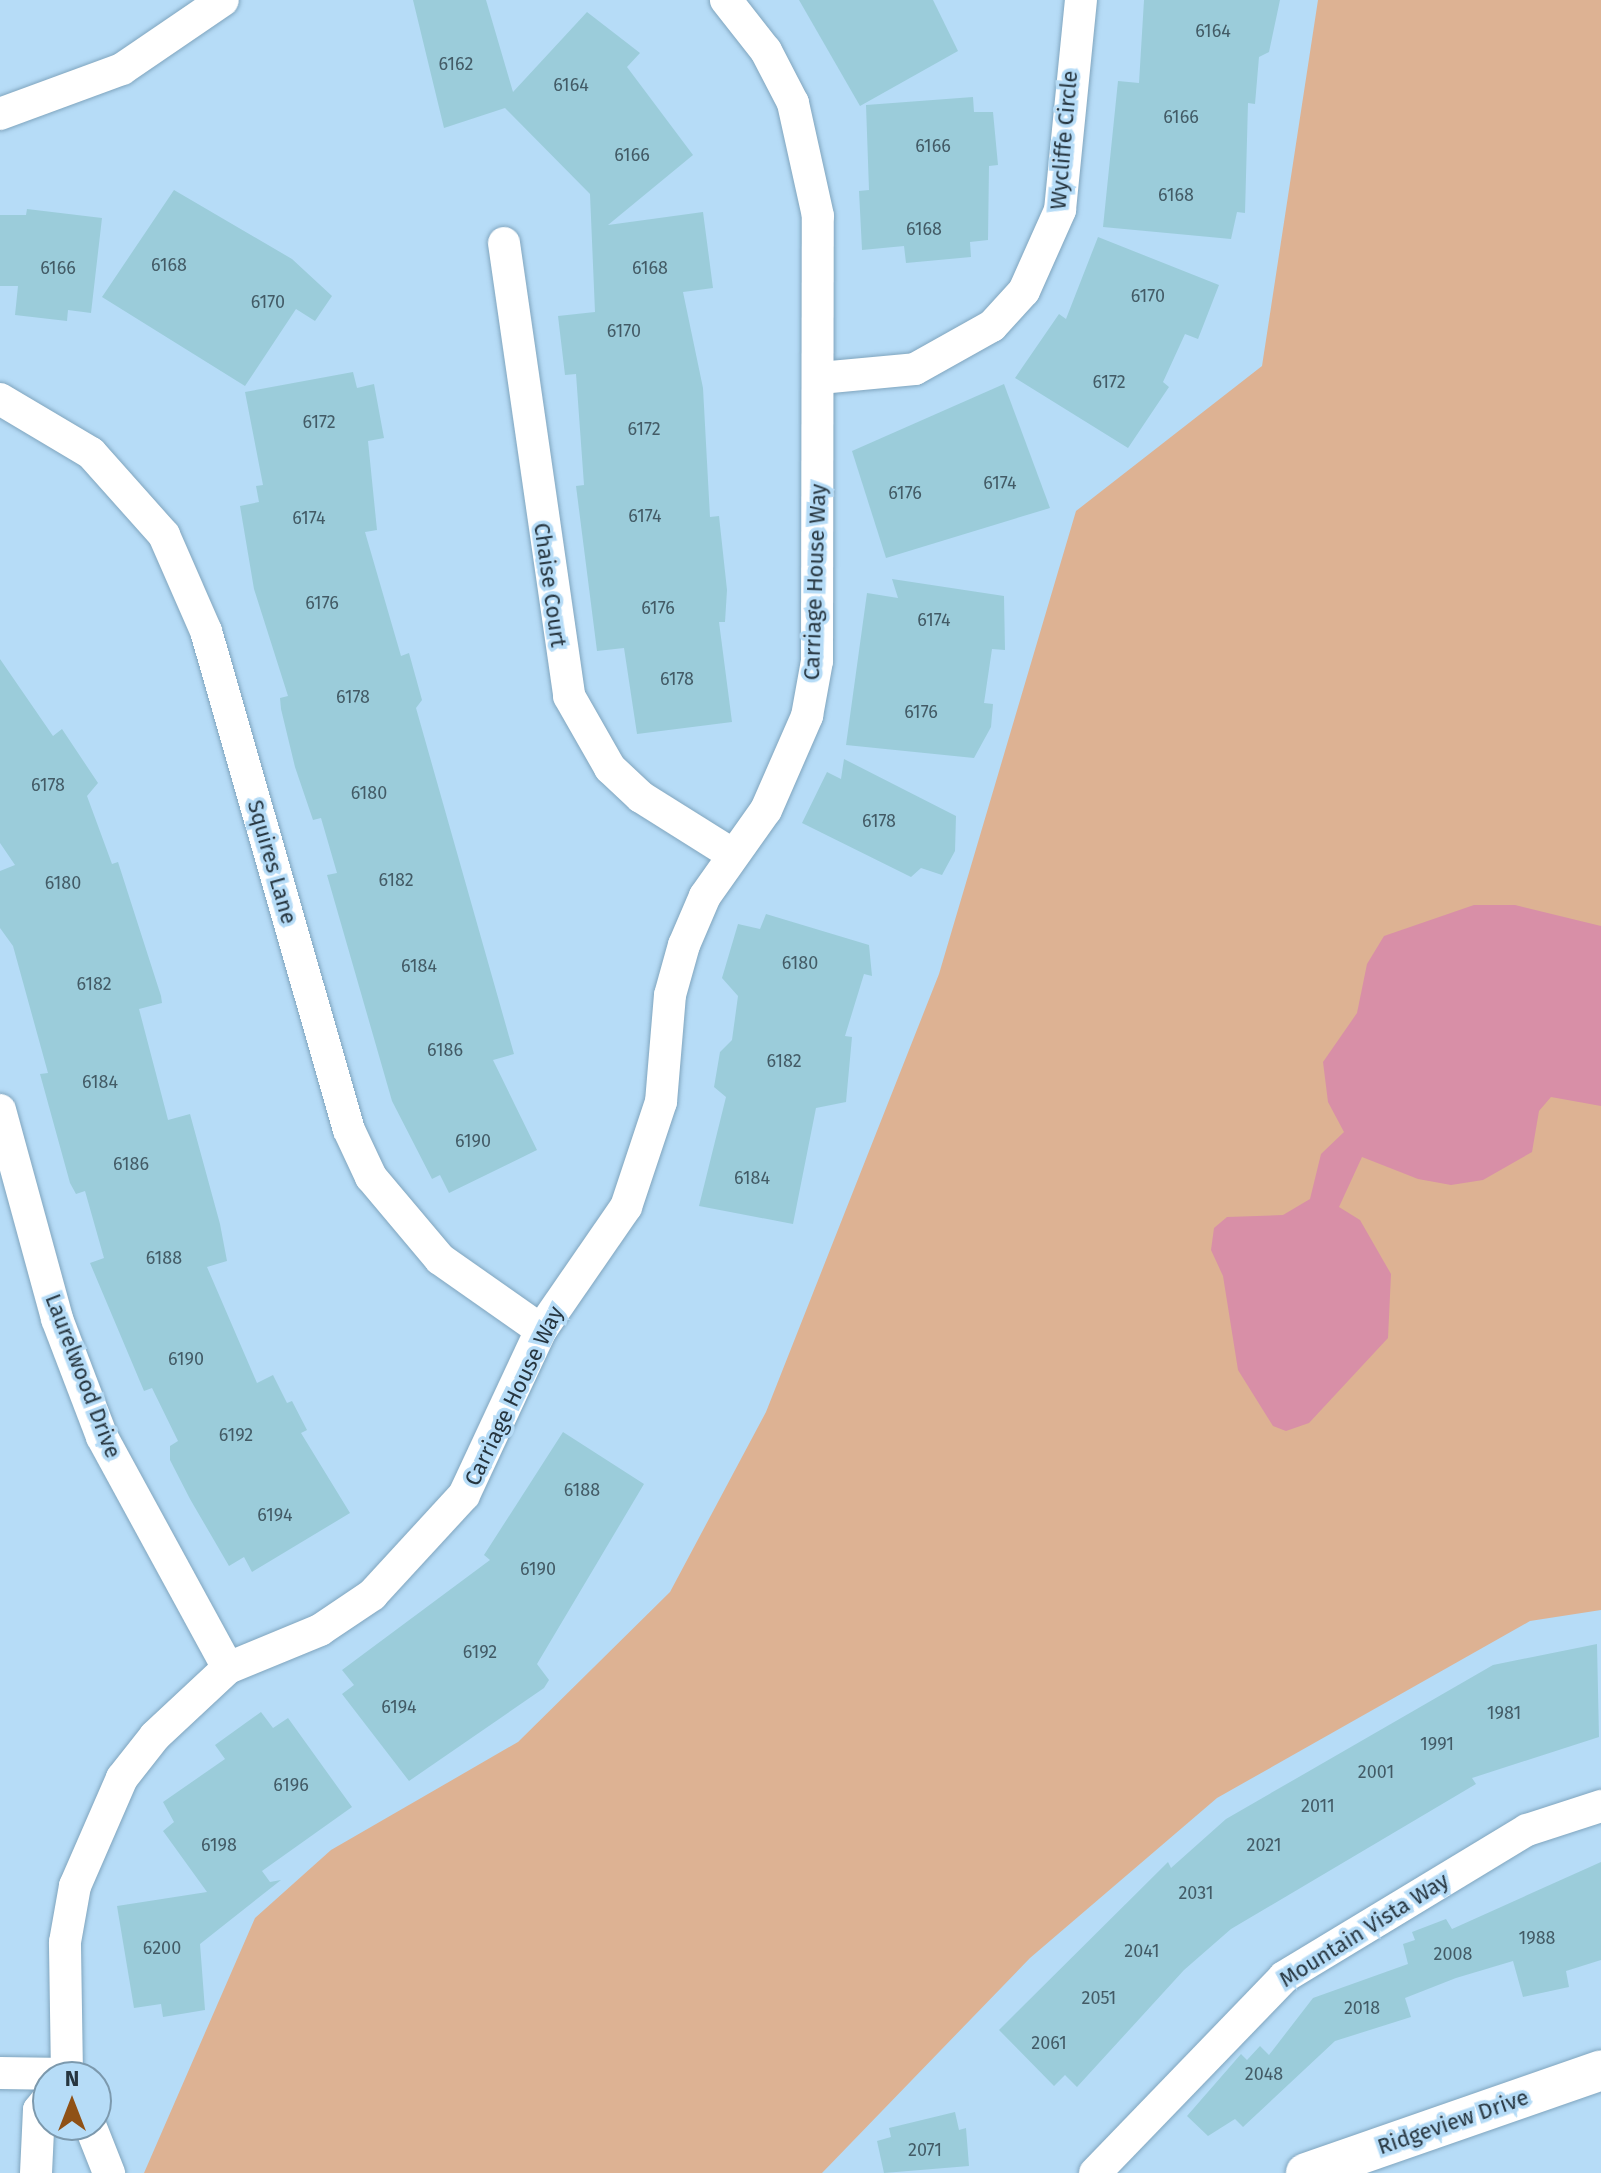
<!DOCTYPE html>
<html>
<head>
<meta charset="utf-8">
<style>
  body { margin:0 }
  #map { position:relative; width:1601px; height:2173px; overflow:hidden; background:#b6dcf7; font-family:"Fira Sans",sans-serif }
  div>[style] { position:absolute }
  .green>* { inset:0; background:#ddb293 }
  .water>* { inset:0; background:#d88fa7 }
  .building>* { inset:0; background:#9bccda }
  .roads { filter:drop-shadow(0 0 2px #80a5be) drop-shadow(0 0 2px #80a5be) }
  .minor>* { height:32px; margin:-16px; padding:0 16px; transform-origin:16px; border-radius:16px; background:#fff }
  .tertiary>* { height:40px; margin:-20px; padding:0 20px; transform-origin:20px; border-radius:20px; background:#fff }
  span { translate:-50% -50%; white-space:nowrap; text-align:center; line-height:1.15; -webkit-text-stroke:7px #b6dcf7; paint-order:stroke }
  .number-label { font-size:18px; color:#435b66 }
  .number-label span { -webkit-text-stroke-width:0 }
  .street-label { font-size:22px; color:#26353f }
  .north { position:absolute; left:32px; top:2061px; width:80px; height:80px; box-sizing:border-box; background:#b6dcf7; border:2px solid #7c99ad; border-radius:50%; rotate:0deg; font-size:22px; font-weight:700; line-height:32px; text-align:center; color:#26353f }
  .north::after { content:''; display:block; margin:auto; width:28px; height:36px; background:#8f5116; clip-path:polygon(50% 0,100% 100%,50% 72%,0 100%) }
</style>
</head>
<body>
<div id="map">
  <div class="green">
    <div style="clip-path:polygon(1318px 0,1601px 0,1601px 1610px,1530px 1621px,1217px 1798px,1030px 1958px,822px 2173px,144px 2173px,255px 1918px,331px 1850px,518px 1742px,670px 1592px,766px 1412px,939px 974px,1076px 511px,1262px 366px)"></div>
  </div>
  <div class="water">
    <div style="clip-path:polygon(1474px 905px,1515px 905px,1601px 926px,1601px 1106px,1551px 1097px,1539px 1111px,1532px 1152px,1483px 1180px,1451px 1185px,1418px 1179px,1362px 1157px,1339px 1207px,1360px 1220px,1391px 1274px,1388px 1338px,1309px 1423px,1286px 1431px,1273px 1426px,1238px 1370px,1223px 1276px,1211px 1250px,1214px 1228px,1227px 1217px,1283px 1215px,1310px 1199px,1321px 1154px,1344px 1132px,1328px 1102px,1323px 1062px,1357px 1013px,1367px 964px,1384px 936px)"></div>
  </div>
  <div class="building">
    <div style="clip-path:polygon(413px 0,486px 0,513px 92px,587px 12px,640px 53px,627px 67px,693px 155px,608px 225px,703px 212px,713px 288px,683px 292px,703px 388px,710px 517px,719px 516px,727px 590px,725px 622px,719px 622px,732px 722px,637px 734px,624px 648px,597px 651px,576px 486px,584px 485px,576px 374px,565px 375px,558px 316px,595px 312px,590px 194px,505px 108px,444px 128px)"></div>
    <div style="clip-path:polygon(799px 0,933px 0,958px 51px,860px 106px)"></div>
    <div style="clip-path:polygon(1144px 0,1280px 0,1269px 52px,1259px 57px,1255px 104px,1248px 103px,1245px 213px,1237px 212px,1231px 239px,1103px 227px,1118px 81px,1139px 83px)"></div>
    <div style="clip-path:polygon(973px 97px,974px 112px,993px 112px,998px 165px,989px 166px,988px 240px,970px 242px,971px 257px,906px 263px,904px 246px,862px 250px,859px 191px,869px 190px,866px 105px)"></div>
    <div style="clip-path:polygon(174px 190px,292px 259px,332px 296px,315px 321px,296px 309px,245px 386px,102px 297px)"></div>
    <div style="clip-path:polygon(27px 209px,102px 218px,91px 313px,68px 310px,67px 321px,15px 315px,18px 286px,0 286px,0 215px,26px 215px)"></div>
    <div style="clip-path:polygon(1098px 237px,1219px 285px,1198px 339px,1185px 334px,1163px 382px,1169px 387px,1128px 448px,1015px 378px,1059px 314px,1066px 319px)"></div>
    <div style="clip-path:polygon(353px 372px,357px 388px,374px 384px,384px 438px,368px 441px,377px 530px,365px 532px,401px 656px,409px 653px,422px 700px,416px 708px,514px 1054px,493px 1060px,537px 1150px,449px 1193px,440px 1175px,432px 1179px,392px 1101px,327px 875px,337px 873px,321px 818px,313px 820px,295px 767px,281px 709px,280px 698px,288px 696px,254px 589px,240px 506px,259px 502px,256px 486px,263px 485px,245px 392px)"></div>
    <div style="clip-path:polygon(1004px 384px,1050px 508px,886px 558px,852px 451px)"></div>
    <div style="clip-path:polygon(892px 579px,1004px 596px,1005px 650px,992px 649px,984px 703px,993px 704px,991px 727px,974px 758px,846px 745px,867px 593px,898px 598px)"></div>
    <div style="clip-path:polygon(0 659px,53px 736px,62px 729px,98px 783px,87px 796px,112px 864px,118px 862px,161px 996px,162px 1003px,139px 1009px,166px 1112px,168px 1120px,190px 1114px,220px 1224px,227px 1261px,207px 1267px,257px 1383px,273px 1375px,287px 1403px,292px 1401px,307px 1430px,301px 1433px,350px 1513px,252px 1572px,244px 1557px,229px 1566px,190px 1499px,170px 1460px,170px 1446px,178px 1441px,152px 1388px,144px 1391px,90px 1263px,104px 1258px,85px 1191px,76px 1194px,70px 1183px,40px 1074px,48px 1073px,13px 946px,0 928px,0 871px,15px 865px,0 843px)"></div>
    <div style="clip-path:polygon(844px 759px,956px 816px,955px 851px,942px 875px,921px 868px,911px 877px,802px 823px,827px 772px,841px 779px)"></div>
    <div style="clip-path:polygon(766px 914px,869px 945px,872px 976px,864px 974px,845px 1036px,852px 1037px,846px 1102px,816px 1108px,793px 1224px,699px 1206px,726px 1097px,714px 1087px,720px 1052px,732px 1040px,738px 996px,722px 978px,738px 924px,760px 929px)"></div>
    <div style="clip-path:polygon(563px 1432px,644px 1484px,537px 1664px,549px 1680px,544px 1688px,409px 1781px,342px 1694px,354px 1685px,342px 1670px,490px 1560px,484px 1555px)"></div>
    <div style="clip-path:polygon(1597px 1644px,1599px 1737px,1472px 1778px,1476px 1784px,1231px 1929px,1184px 1970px,1077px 2087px,1065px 2075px,1054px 2086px,999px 2030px,1168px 1862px,1171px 1868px,1226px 1819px,1493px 1665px)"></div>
    <div style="clip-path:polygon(261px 1712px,273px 1728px,288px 1718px,352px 1807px,262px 1871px,270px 1882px,281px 1880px,200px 1944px,205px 2010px,163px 2017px,161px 2004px,134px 2008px,117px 1906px,207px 1892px,163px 1831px,174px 1822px,163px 1802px,225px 1759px,215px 1745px)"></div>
    <div style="clip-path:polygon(1601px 1862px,1601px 1960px,1566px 1971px,1569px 1987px,1523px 1997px,1513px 1961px,1456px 1978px,1405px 1998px,1411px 2017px,1335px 2041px,1243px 2127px,1235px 2119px,1208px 2136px,1187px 2116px,1241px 2054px,1247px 2060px,1260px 2046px,1269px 2055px,1313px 1998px,1408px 1964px,1403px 1944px,1415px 1940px,1412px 1932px,1446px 1919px,1452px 1929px)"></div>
    <div style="clip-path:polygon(955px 2112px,959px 2130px,966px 2128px,969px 2166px,884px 2173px,877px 2141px,891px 2137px,889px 2128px)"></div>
  </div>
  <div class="roads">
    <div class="minor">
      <div style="left:0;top:114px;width:130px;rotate:-20.2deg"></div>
      <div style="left:122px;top:69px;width:122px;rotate:-34.3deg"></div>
      <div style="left:504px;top:243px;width:458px;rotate:81.8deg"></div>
      <div style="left:569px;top:696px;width:83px;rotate:60.3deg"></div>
      <div style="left:610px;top:768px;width:42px;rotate:43.1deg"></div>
      <div style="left:641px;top:797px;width:107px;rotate:32.1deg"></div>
      <div style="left:820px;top:378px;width:95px;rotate:-5.4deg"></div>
      <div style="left:915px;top:369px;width:88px;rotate:-29.2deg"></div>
      <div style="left:992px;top:326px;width:47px;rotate:-47.6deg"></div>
      <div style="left:1024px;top:291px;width:89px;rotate:-66deg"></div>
      <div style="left:1060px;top:210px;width:211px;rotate:-84.3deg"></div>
      <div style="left:0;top:399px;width:106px;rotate:30.7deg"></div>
      <div style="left:91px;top:453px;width:110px;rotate:48.3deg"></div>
      <div style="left:164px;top:535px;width:105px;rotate:66.4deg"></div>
      <div style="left:206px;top:631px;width:519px;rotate:74.01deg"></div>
      <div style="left:349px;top:1130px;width:52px;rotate:64.9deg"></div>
      <div style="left:371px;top:1177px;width:107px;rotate:49.9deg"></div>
      <div style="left:440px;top:1259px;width:123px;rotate:35.1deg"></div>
      <div style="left:0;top:1110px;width:217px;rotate:74.7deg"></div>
      <div style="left:57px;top:1319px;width:126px;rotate:69.1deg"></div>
      <div style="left:102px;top:1437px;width:263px;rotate:61.4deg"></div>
      <div style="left:0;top:2073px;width:67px;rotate:0.9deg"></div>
      <div style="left:67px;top:2074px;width:132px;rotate:-90.9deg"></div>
      <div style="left:65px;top:1942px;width:57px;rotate:-79.9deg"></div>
      <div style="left:75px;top:1886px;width:118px;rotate:-66.5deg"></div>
      <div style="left:122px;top:1778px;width:53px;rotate:-51.8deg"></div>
      <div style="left:155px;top:1736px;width:100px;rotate:-43deg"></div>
      <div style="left:228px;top:1668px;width:100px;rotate:-22.4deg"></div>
      <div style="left:320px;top:1630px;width:63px;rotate:-33.9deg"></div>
      <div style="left:372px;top:1595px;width:136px;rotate:-47.4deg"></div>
      <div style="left:464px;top:1495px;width:182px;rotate:-65deg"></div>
      <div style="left:541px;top:1330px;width:150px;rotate:-55.4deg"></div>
      <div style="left:626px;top:1207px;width:111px;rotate:-71.6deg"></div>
      <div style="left:661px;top:1102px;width:107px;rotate:-85.2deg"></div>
      <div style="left:670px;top:995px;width:52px;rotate:-74.4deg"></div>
      <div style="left:684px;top:945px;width:53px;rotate:-66.8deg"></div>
      <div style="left:705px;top:896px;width:105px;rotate:-54.7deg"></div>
      <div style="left:766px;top:810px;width:103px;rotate:-66.4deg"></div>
      <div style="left:807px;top:716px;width:56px;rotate:-79.7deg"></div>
      <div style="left:817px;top:661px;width:445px;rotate:-89.9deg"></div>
      <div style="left:818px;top:216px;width:116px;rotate:-102.5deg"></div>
      <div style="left:793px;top:103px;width:59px;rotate:-117.4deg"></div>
      <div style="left:766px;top:51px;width:65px;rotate:-128.1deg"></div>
      <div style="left:90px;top:2125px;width:52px;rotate:68.4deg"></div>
      <div style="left:36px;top:2173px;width:63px;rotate:-87.3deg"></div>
      <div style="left:39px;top:2110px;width:14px;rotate:-51deg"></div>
      <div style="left:1095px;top:2173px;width:272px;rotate:-46deg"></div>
      <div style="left:1284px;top:1977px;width:284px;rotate:-31.2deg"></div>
      <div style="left:1527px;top:1830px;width:78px;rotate:-18deg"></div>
    </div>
    <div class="tertiary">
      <div style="left:1306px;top:2173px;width:312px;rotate:-19.2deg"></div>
    </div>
  </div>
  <div class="number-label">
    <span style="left:1213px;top:31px">6164</span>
    <span style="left:456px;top:64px">6162</span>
    <span style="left:571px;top:85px">6164</span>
    <span style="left:1181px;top:117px">6166</span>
    <span style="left:933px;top:146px">6166</span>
    <span style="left:632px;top:155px">6166</span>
    <span style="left:1176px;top:195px">6168</span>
    <span style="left:924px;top:229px">6168</span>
    <span style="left:169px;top:265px">6168</span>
    <span style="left:58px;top:268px">6166</span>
    <span style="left:650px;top:268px">6168</span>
    <span style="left:1148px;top:296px">6170</span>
    <span style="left:268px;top:302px">6170</span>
    <span style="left:624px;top:331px">6170</span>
    <span style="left:1109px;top:382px">6172</span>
    <span style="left:319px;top:422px">6172</span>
    <span style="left:644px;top:429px">6172</span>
    <span style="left:1000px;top:483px">6174</span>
    <span style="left:905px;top:493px">6176</span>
    <span style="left:645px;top:516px">6174</span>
    <span style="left:309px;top:518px">6174</span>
    <span style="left:322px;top:603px">6176</span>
    <span style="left:658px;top:608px">6176</span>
    <span style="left:934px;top:620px">6174</span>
    <span style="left:677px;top:679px">6178</span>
    <span style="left:353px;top:697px">6178</span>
    <span style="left:921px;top:712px">6176</span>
    <span style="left:48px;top:785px">6178</span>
    <span style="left:369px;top:793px">6180</span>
    <span style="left:879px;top:821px">6178</span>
    <span style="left:396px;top:880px">6182</span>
    <span style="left:63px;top:883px">6180</span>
    <span style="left:800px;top:963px">6180</span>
    <span style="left:419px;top:966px">6184</span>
    <span style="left:94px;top:984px">6182</span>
    <span style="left:445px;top:1050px">6186</span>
    <span style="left:784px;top:1061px">6182</span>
    <span style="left:100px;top:1082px">6184</span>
    <span style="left:473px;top:1141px">6190</span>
    <span style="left:131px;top:1164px">6186</span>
    <span style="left:752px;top:1178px">6184</span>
    <span style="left:164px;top:1258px">6188</span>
    <span style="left:186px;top:1359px">6190</span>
    <span style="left:236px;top:1435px">6192</span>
    <span style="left:582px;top:1490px">6188</span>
    <span style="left:275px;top:1515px">6194</span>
    <span style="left:538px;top:1569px">6190</span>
    <span style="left:480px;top:1652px">6192</span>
    <span style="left:399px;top:1707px">6194</span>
    <span style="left:1504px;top:1713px">1981</span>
    <span style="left:1437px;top:1744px">1991</span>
    <span style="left:1376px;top:1772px">2001</span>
    <span style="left:291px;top:1785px">6196</span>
    <span style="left:1318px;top:1806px">2011</span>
    <span style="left:219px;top:1845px">6198</span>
    <span style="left:1264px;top:1845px">2021</span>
    <span style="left:1196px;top:1893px">2031</span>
    <span style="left:1537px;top:1938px">1988</span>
    <span style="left:162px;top:1948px">6200</span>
    <span style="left:1142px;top:1951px">2041</span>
    <span style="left:1453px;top:1954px">2008</span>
    <span style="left:1099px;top:1998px">2051</span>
    <span style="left:1362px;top:2008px">2018</span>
    <span style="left:1049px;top:2043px">2061</span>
    <span style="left:1264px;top:2074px">2048</span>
    <span style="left:925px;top:2150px">2071</span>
  </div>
  <div class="street-label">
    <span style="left:1064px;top:140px;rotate:-85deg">Wycliffe Circle</span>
    <span style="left:815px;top:582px;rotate:-88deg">Carriage House Way</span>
    <span style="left:550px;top:585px;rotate:82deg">Chaise Court</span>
    <span style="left:272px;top:862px;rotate:74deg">Squires Lane</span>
    <span style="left:83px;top:1376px;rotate:69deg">Laurelwood Drive</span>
    <span style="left:514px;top:1396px;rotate:-64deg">Carriage House Way</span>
    <span style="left:1364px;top:1930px;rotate:-32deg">Mountain Vista Way</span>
    <span style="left:1453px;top:2122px;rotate:-19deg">Ridgeview Drive</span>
  </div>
  <div class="north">N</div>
</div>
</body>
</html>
